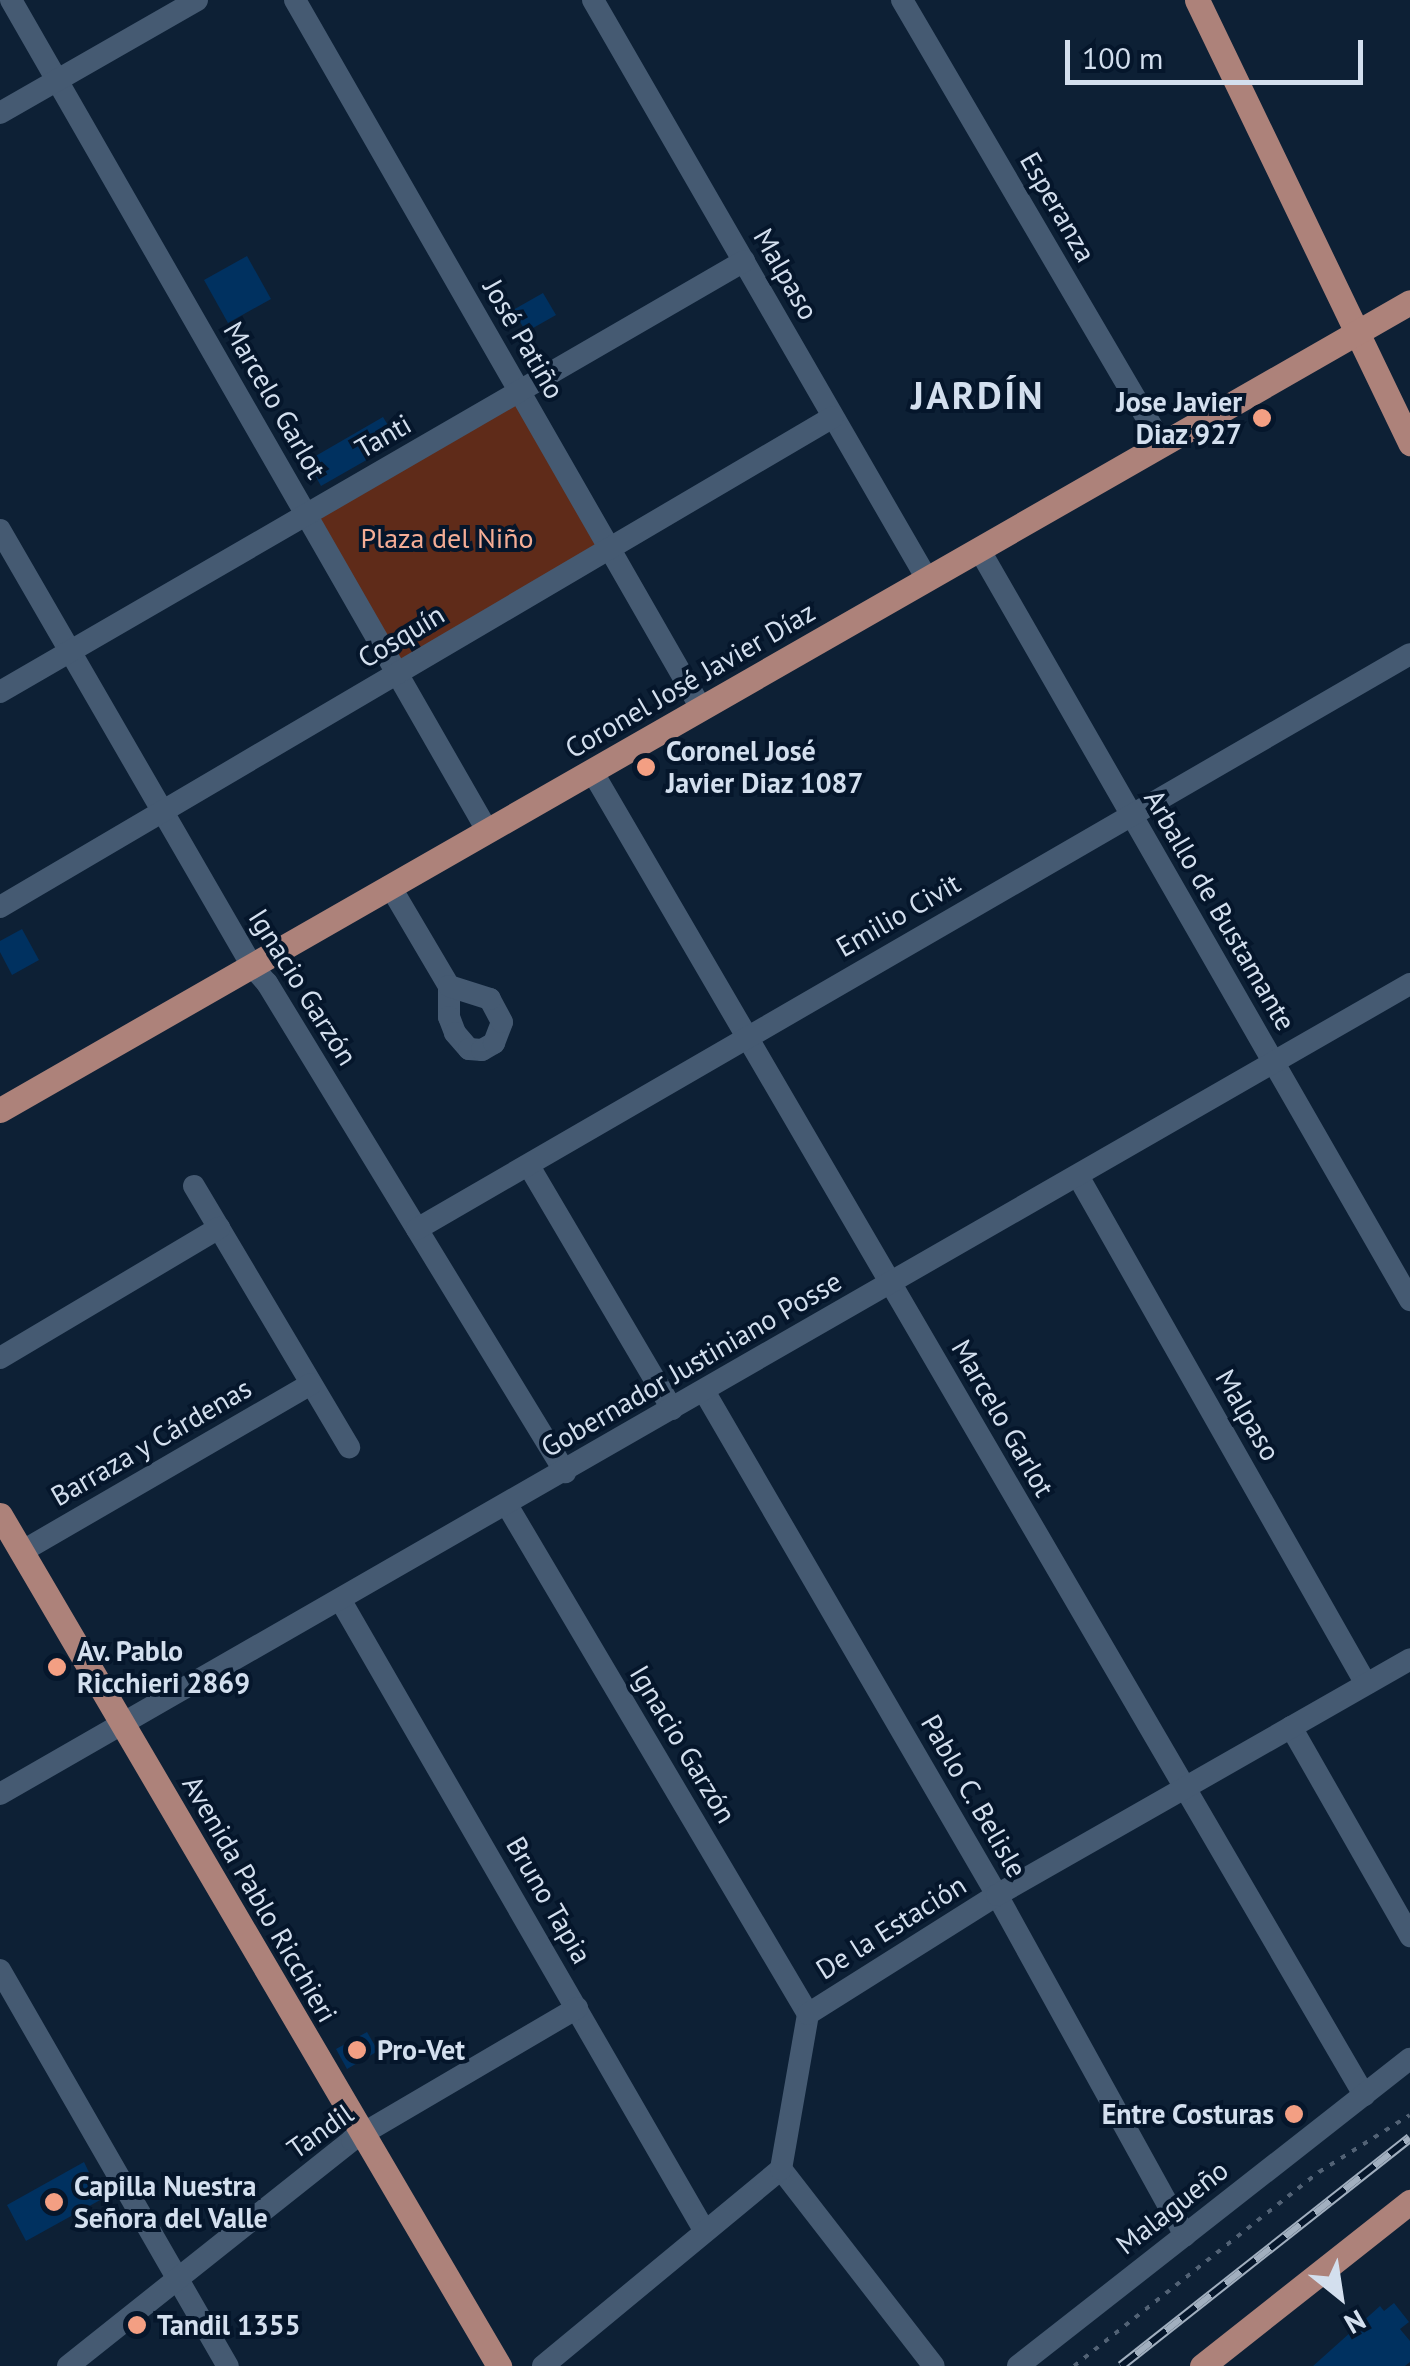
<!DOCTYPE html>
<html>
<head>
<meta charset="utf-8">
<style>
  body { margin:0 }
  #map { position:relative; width:1410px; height:2366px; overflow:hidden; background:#0d2035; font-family:"PT Sans",sans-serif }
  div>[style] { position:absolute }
  .green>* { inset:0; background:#5f2b19 }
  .building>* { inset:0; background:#003160 }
  .path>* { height:4px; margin-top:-2px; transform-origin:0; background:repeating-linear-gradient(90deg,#526275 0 5px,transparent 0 13px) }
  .minor>* { height:22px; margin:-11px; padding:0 11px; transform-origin:11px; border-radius:11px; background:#455a72 }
  .major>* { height:25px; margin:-12.5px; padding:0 12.5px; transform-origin:12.5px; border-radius:12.5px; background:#ad827a }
  .rail>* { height:10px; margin-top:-5px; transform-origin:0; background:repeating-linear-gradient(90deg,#05162b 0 19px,#a1afbf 0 38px); box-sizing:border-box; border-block:2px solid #a1afbf }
  .dots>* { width:28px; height:28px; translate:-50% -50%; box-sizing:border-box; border:5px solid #05162b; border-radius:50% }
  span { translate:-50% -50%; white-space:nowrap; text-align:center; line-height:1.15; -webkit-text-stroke:8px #05162b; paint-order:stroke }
  .street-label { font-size:28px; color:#d3dfee }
  .poi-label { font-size:28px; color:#d3dfee; font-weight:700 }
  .right { translate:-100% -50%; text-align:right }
  .left { translate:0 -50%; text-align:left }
  .park-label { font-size:28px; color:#f5ad95 }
  .district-label { font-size:38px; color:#d3dfee; font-weight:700; letter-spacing:2.5px }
  .north { position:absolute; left:1290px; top:2246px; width:100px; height:100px; -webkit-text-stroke:8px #05162b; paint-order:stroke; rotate:150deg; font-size:28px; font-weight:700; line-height:40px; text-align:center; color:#d3dfee }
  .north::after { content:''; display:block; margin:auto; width:35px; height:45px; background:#d3dfee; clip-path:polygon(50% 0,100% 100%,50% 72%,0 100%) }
  .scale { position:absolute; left:1065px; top:40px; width:298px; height:45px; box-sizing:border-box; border:5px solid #d3dfee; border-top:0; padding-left:12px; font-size:30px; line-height:35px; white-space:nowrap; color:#d3dfee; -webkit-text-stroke:8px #05162b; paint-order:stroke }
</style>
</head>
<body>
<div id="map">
  <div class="green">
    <div style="clip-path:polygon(520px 392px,609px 548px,397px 673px,306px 515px)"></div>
  </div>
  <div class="building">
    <div style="clip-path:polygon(247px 256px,271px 299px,228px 323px,204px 280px)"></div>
    <div style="clip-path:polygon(543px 293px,556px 315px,526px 332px,513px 310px)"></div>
    <div style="clip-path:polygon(383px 417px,398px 442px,321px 486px,307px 461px)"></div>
    <div style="clip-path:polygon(22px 929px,39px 960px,12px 975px,0 952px,0 941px)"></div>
    <div style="clip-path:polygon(367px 2032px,378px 2051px,347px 2069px,336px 2049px)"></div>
    <div style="clip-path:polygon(84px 2162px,102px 2199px,26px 2241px,7px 2205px)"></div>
    <div style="clip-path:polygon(1394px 2303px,1409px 2322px,1400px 2329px,1410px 2341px,1410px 2362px,1405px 2366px,1313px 2366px,1380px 2306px,1384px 2311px)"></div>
  </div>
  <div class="path">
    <div style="left:1074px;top:2366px;width:313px;rotate:-38.4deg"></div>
    <div style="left:1319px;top:2172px;width:107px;rotate:-32.1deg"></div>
  </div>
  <div class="minor">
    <div style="left:11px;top:0;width:957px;rotate:60.17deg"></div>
    <div style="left:295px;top:0;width:816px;rotate:60.17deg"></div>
    <div style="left:593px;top:0;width:668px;rotate:60.02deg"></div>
    <div style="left:902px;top:0;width:515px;rotate:59.65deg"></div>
    <div style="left:0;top:113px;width:227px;rotate:-29.8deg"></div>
    <div style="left:0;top:530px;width:504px;rotate:59.97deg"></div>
    <div style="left:252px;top:966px;width:23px;rotate:49deg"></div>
    <div style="left:267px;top:983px;width:573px;rotate:58.64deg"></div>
    <div style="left:979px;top:549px;width:866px;rotate:60.15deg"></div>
    <div style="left:0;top:692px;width:860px;rotate:-30.08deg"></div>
    <div style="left:592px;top:771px;width:1533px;rotate:59.75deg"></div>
    <div style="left:390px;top:886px;width:116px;rotate:59.5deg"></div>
    <div style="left:449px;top:986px;width:31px;rotate:90deg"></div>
    <div style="left:449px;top:1017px;width:17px;rotate:69deg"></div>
    <div style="left:455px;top:1033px;width:21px;rotate:49deg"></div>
    <div style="left:469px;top:1049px;width:13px;rotate:4deg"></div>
    <div style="left:482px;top:1050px;width:14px;rotate:-30deg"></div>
    <div style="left:494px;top:1043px;width:22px;rotate:-69deg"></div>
    <div style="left:502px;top:1022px;width:26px;rotate:-118deg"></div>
    <div style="left:490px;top:999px;width:43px;rotate:-162.4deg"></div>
    <div style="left:0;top:907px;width:966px;rotate:-30.47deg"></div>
    <div style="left:529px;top:1166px;width:282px;rotate:59.5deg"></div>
    <div style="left:1078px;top:1176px;width:584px;rotate:60.45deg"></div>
    <div style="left:194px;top:1186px;width:304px;rotate:59.3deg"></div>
    <div style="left:417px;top:1229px;width:1147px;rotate:-30.07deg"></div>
    <div style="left:0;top:1358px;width:255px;rotate:-30.7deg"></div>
    <div style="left:704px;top:1391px;width:583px;rotate:59.83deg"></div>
    <div style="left:997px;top:1895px;width:389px;rotate:61.1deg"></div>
    <div style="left:507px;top:1505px;width:591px;rotate:59.4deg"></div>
    <div style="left:21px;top:1552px;width:335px;rotate:-30.1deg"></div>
    <div style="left:341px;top:1601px;width:726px;rotate:60.01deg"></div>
    <div style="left:1291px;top:1727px;width:241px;rotate:60.3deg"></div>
    <div style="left:0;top:1794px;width:1626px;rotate:-29.88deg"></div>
    <div style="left:0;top:1970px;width:457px;rotate:60.1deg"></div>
    <div style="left:781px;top:2169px;width:249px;rotate:52.2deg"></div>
    <div style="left:68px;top:2366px;width:363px;rotate:-38.5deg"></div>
    <div style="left:352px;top:2140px;width:261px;rotate:-30.4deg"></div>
    <div style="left:543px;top:2366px;width:309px;rotate:-39.6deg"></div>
    <div style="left:781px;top:2169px;width:157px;rotate:-80.1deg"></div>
    <div style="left:808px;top:2014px;width:223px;rotate:-32.2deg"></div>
    <div style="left:997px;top:1895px;width:476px;rotate:-29.7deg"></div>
    <div style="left:1018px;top:2366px;width:498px;rotate:-38.1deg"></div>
  </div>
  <div class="major">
    <div style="left:1197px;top:0;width:492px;rotate:64.3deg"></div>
    <div style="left:0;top:1110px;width:1625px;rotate:-29.81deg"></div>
    <div style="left:0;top:1515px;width:987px;rotate:59.61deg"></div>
    <div style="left:1202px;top:2366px;width:265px;rotate:-38.3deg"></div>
  </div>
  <div class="rail">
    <div style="left:1121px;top:2366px;width:368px;rotate:-38.3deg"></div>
  </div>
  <div class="dots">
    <div style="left:1262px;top:418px;background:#f39f83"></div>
    <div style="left:646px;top:767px;background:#f39f83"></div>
    <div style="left:57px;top:1667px;background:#f39f83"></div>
    <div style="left:357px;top:2050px;background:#f39f83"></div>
    <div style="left:1294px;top:2114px;background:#f39f83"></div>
    <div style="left:54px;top:2202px;background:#f39f83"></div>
    <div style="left:137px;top:2325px;background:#f39f83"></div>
  </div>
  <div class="street-label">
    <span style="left:1058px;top:207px;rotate:60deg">Esperanza</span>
    <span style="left:786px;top:274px;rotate:60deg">Malpaso</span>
    <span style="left:524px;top:339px;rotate:60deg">José Patiño</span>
    <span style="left:275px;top:400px;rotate:60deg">Marcelo Garlot</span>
    <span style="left:383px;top:436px;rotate:-30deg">Tanti</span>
    <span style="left:401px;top:636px;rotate:-31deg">Cosquín</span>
    <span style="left:690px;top:680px;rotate:-30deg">Coronel José Javier Díaz</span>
    <span style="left:1220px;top:910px;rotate:60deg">Arballo de Bustamante</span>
    <span style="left:898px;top:915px;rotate:-30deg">Emilio Civit</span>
    <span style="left:303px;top:987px;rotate:58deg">Ignacio Garzón</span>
    <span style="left:691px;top:1364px;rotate:-30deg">Gobernador Justiniano Posse</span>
    <span style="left:1248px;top:1415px;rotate:60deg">Malpaso</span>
    <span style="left:1003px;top:1418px;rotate:60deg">Marcelo Garlot</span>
    <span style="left:151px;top:1442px;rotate:-30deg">Barraza y Cárdenas</span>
    <span style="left:683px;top:1744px;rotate:59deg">Ignacio Garzón</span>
    <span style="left:974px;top:1796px;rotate:60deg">Pablo C. Belisle</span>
    <span style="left:260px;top:1899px;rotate:60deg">Avenida Pablo Ricchieri</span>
    <span style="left:549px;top:1900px;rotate:60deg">Bruno Tapia</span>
    <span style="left:891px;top:1927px;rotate:-32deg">De la Estación</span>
    <span style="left:320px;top:2131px;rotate:-35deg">Tandil</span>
    <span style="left:1172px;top:2207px;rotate:-38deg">Malagueño</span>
  </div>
  <div class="poi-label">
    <span class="right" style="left:1242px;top:418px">Jose Javier<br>Diaz 927</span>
    <span class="left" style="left:666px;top:767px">Coronel José<br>Javier Diaz 1087</span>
    <span class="left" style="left:77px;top:1667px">Av. Pablo<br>Ricchieri 2869</span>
    <span class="left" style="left:377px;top:2050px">Pro-Vet</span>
    <span class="right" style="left:1274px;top:2114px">Entre Costuras</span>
    <span class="left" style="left:74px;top:2202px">Capilla Nuestra<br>Señora del Valle</span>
    <span class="left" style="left:157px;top:2325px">Tandil 1355</span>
  </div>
  <div class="park-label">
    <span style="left:447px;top:538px">Plaza del Niño</span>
  </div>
  <div class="district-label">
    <span style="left:978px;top:395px">JARDÍN</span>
  </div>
  <div class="north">N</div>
  <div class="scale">100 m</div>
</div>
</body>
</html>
